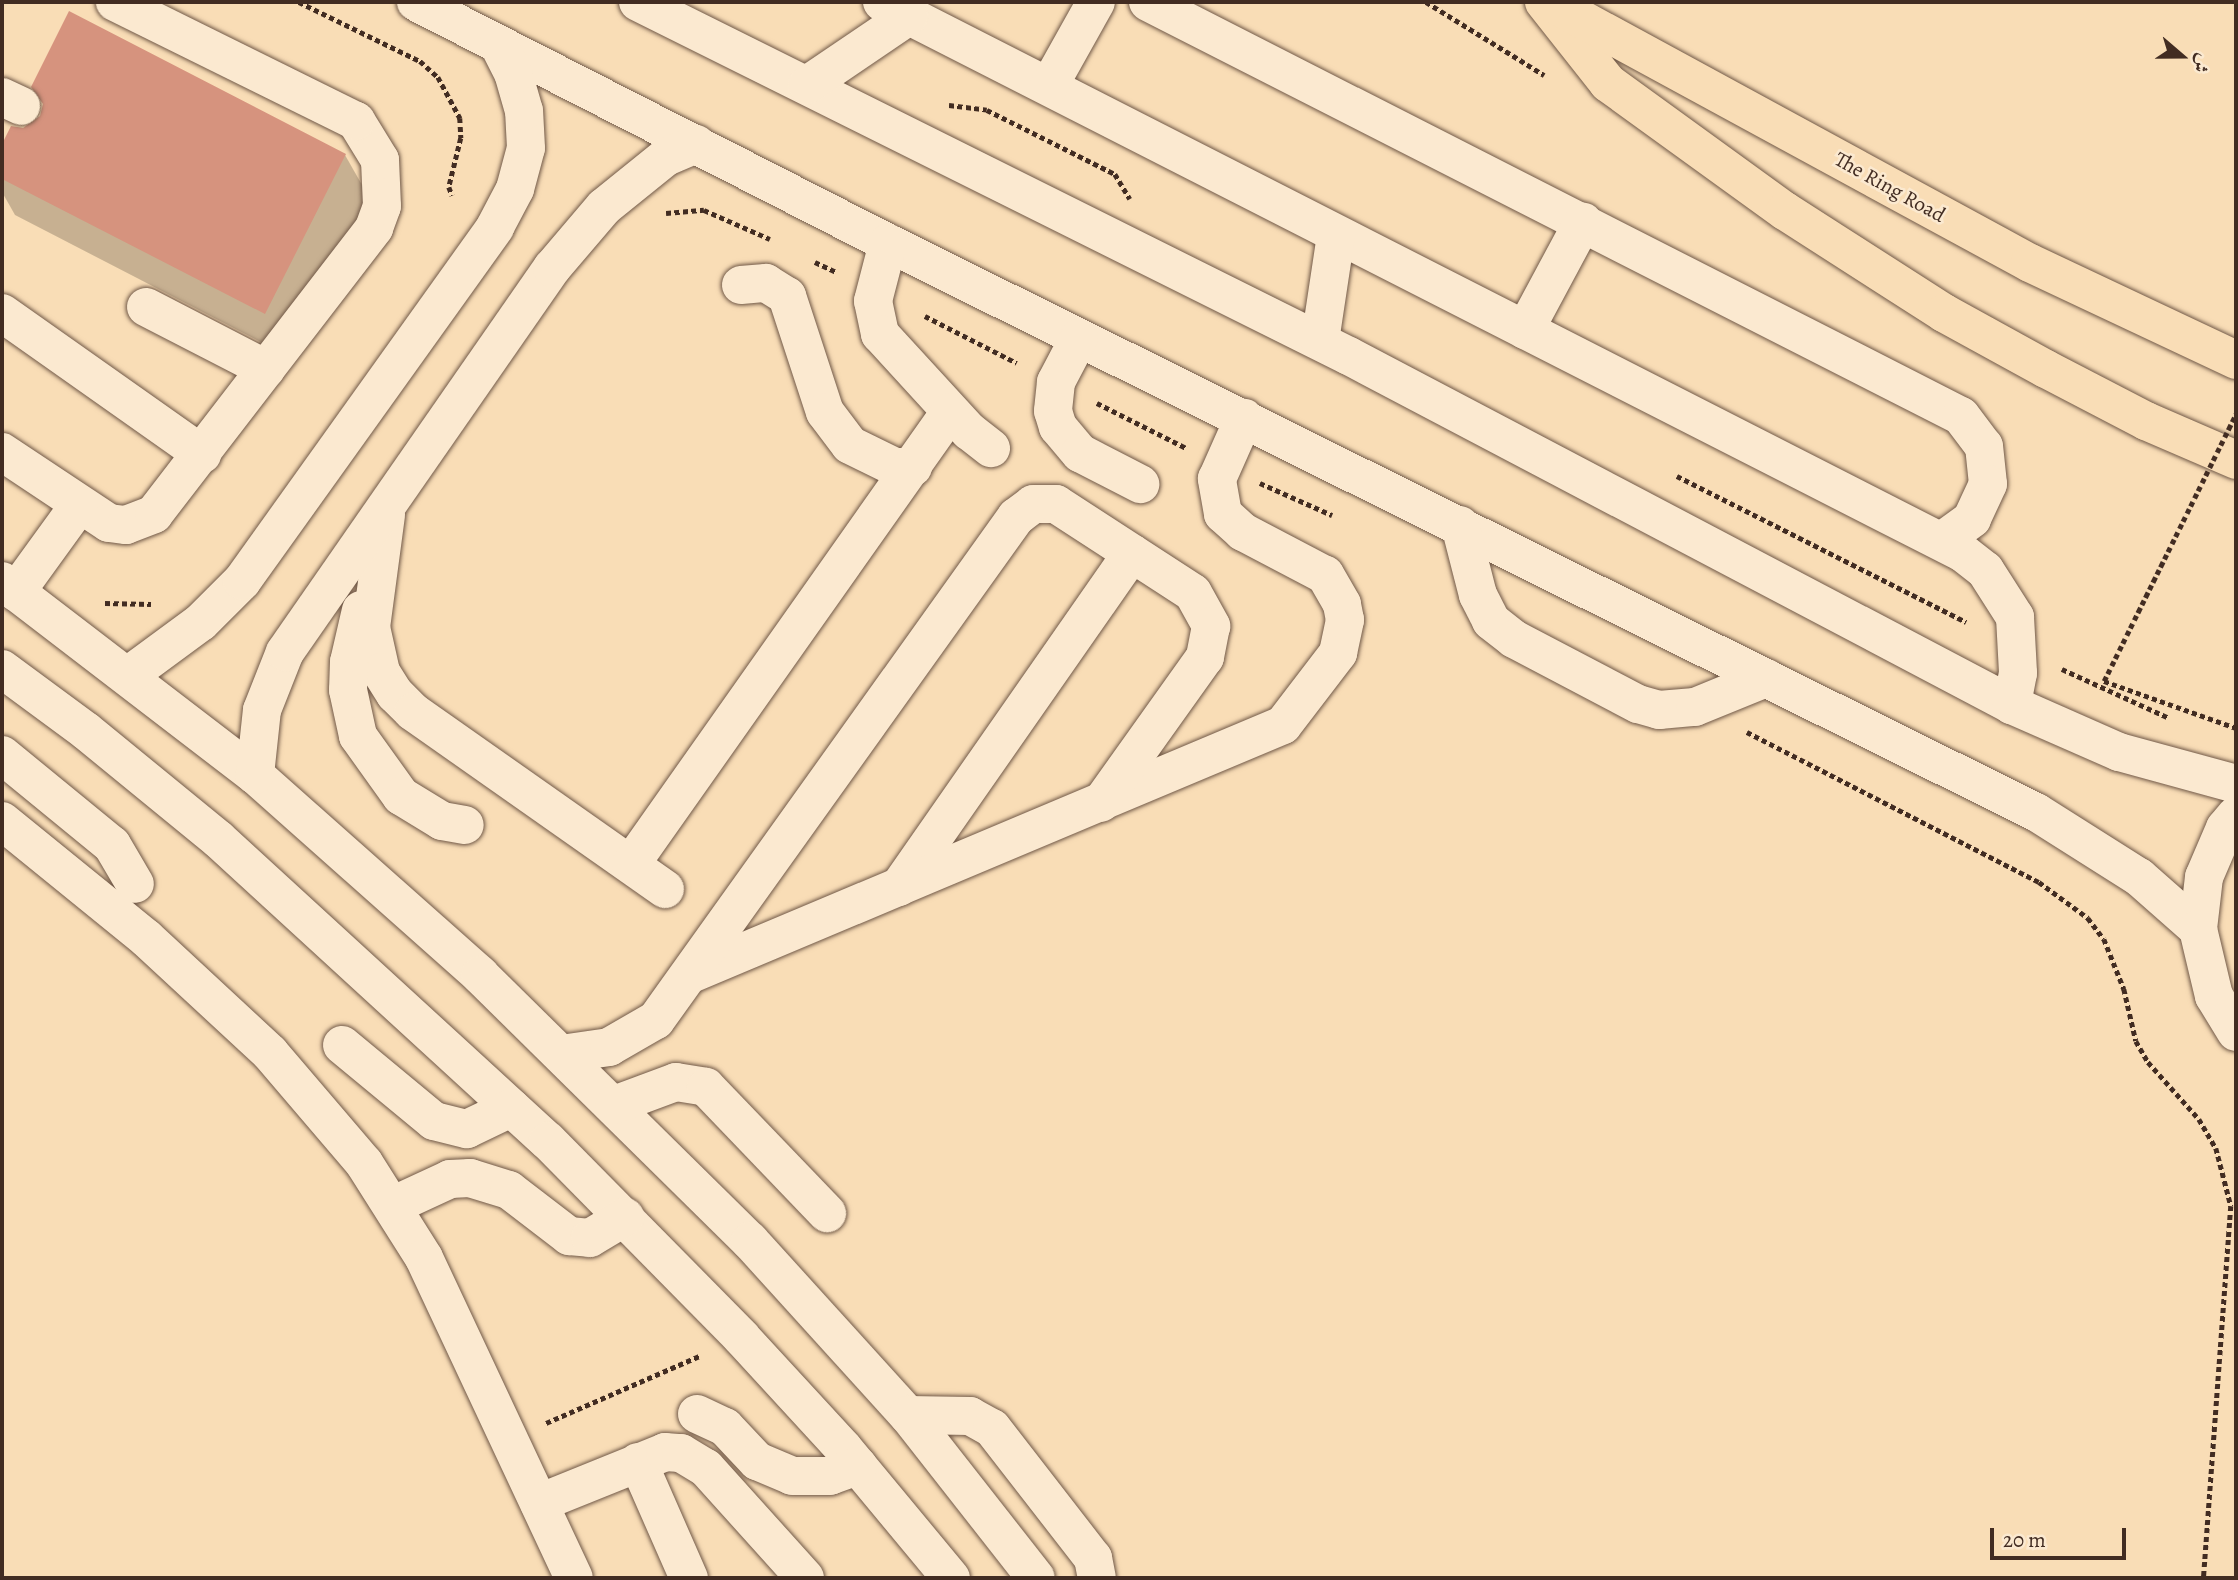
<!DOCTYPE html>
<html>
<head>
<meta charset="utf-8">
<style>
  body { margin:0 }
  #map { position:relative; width:2238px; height:1580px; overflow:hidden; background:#f9ddb6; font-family:Alegreya,Amiri,serif }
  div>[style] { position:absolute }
  .shadow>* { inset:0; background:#0003 }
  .building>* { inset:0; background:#d6937e }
  .path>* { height:4.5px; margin-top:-2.25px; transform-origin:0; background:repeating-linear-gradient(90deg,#422c22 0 5px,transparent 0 8.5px) }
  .roads { filter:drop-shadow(0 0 2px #705847) drop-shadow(0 0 2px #705847) }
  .minor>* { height:38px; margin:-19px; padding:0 19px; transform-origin:19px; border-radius:19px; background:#fbe9d0 }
  .highway>* { height:38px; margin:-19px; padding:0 19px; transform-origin:19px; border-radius:19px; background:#f9ddb6 }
  .path-bridge>* { height:4.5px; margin-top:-2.25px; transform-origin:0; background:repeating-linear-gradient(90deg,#422c22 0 5px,transparent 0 8.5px) }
  span { translate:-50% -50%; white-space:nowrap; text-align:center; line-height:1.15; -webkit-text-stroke:5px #fbe9d0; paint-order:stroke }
  .street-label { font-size:21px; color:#422c22 }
  .frame { position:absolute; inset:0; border:4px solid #422c22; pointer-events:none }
  .north { position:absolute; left:2147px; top:21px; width:70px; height:70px; -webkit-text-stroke:5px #fbe9d0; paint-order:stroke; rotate:110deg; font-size:19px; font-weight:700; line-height:28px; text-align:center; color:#422c22 }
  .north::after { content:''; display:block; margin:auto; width:24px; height:32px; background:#422c22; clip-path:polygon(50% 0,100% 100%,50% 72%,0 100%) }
  .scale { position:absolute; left:1990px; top:1528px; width:136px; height:32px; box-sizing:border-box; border:4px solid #422c22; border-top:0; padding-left:9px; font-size:21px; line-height:24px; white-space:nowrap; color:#422c22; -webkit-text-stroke:5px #fbe9d0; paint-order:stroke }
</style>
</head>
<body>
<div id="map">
  <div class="shadow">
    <div style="clip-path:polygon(12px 127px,345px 155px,370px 199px,290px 357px,15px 215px,2px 192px,2px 148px)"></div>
  </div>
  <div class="building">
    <div style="clip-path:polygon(69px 11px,346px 154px,265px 314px,2px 179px,2px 144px,11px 126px,23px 128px,40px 116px,43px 104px,31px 87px)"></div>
  </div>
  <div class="path">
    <div style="left:299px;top:2px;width:135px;rotate:26deg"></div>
    <div style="left:420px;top:61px;width:24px;rotate:42deg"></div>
    <div style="left:438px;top:77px;width:47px;rotate:61.8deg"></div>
    <div style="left:460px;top:118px;width:20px;rotate:87deg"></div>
    <div style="left:461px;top:138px;width:50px;rotate:103.8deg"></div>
    <div style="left:449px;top:187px;width:9px;rotate:69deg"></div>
    <div style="left:1426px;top:2px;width:139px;rotate:31.7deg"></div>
    <div style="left:949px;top:105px;width:38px;rotate:7deg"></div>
    <div style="left:987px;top:110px;width:143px;rotate:26.6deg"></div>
    <div style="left:1115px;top:174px;width:29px;rotate:59deg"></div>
    <div style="left:666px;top:213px;width:38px;rotate:-5deg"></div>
    <div style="left:704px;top:210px;width:72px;rotate:23.7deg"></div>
    <div style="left:815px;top:262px;width:23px;rotate:25deg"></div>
    <div style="left:925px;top:316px;width:103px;rotate:27.1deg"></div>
    <div style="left:1097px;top:403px;width:100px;rotate:26.8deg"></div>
    <div style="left:1677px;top:476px;width:324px;rotate:26.8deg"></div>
    <div style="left:1260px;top:483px;width:79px;rotate:24deg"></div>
    <div style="left:105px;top:603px;width:46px;rotate:1.2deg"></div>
    <div style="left:2062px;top:669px;width:118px;rotate:24.6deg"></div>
    <div style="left:2104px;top:681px;width:140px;rotate:19.6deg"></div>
    <div style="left:1747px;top:732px;width:328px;rotate:27.2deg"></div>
    <div style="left:2039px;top:882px;width:61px;rotate:36.3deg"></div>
    <div style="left:2088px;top:918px;width:26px;rotate:53deg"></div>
    <div style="left:2104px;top:939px;width:54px;rotate:68.2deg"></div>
    <div style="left:2124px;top:989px;width:53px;rotate:77deg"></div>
    <div style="left:2136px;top:1041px;width:24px;rotate:60deg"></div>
    <div style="left:2148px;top:1062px;width:76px;rotate:48.2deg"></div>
    <div style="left:2199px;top:1119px;width:34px;rotate:60deg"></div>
    <div style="left:2216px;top:1148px;width:60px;rotate:75.5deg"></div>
    <div style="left:2231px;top:1206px;width:373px;rotate:94.2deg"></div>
    <div style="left:546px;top:1423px;width:167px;rotate:-23.6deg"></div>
  </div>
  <div class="roads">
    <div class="minor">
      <div style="left:416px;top:2px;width:530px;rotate:27.05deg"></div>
      <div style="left:888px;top:243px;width:1281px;rotate:26.37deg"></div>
      <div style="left:2036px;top:812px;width:122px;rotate:32.3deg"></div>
      <div style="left:2139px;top:877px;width:79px;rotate:41.4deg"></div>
      <div style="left:638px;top:2px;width:794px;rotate:26.47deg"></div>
      <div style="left:1349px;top:356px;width:749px;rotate:27.76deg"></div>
      <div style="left:2012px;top:705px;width:117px;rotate:23.7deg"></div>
      <div style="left:2119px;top:752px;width:121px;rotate:15.3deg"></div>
      <div style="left:882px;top:2px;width:1213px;rotate:27.01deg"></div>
      <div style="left:1963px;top:553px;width:28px;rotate:38deg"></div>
      <div style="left:1985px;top:570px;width:56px;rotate:57.4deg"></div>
      <div style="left:2015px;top:617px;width:56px;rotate:86.9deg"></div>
      <div style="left:2018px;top:673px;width:33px;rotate:101deg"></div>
      <div style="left:1148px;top:2px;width:912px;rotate:26.99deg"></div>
      <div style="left:1961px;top:416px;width:38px;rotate:53deg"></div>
      <div style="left:1984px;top:446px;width:38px;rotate:84deg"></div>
      <div style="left:1988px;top:484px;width:38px;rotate:115deg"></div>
      <div style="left:1972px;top:519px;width:37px;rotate:144deg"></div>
      <div style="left:807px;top:85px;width:123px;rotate:-34.1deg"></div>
      <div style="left:1049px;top:86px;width:96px;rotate:-60.8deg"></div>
      <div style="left:2px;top:97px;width:21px;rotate:25deg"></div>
      <div style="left:888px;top:243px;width:60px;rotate:104.5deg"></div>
      <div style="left:873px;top:301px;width:34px;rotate:78deg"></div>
      <div style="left:880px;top:334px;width:132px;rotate:47.5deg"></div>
      <div style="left:969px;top:431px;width:28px;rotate:38deg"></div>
      <div style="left:741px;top:285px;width:25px;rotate:-5deg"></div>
      <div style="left:766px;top:283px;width:25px;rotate:32deg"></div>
      <div style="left:787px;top:296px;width:122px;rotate:71.9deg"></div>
      <div style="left:825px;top:412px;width:41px;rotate:52.9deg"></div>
      <div style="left:850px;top:445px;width:50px;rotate:26.1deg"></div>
      <div style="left:895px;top:467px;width:18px"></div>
      <div style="left:146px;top:307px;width:135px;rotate:27.3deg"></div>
      <div style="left:2px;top:313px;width:245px;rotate:35.2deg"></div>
      <div style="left:1525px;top:330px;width:123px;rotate:-61.8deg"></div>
      <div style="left:1079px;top:338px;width:50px;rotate:117.6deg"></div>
      <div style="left:1056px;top:382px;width:29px;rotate:96deg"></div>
      <div style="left:1053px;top:411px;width:17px;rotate:73deg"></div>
      <div style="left:1058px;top:427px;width:34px;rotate:50deg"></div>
      <div style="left:1080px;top:453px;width:68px;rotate:27.3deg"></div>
      <div style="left:1320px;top:341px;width:107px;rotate:-81.4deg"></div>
      <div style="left:2px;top:452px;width:128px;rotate:33.6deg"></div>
      <div style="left:109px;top:523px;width:17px;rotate:7deg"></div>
      <div style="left:126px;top:525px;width:30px;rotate:-21deg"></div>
      <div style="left:154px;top:514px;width:361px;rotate:-52.4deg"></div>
      <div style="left:374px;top:228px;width:23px;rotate:-70deg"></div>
      <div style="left:382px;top:206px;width:46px;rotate:-92.5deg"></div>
      <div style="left:380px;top:160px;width:46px;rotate:-121.6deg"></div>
      <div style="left:356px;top:121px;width:269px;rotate:-153.7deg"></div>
      <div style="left:386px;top:515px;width:113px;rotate:97.6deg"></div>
      <div style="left:371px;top:627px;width:46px;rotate:77.5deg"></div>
      <div style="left:381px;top:672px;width:26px;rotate:58deg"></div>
      <div style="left:395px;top:694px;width:25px;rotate:45deg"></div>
      <div style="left:413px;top:712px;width:308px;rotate:35.1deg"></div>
      <div style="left:1460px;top:525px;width:72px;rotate:75.6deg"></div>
      <div style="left:1478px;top:595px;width:29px;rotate:63deg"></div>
      <div style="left:1491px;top:621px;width:29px;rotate:38deg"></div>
      <div style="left:1514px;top:639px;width:140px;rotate:27.7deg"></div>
      <div style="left:1638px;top:704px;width:22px;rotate:16deg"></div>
      <div style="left:1659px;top:710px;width:36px;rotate:-5deg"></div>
      <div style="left:1695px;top:707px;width:77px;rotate:-22.2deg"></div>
      <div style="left:2px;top:581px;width:319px;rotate:37.5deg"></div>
      <div style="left:255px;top:775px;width:301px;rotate:41.6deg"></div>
      <div style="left:480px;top:975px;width:379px;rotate:44.6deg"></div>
      <div style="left:750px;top:1241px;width:235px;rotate:47.8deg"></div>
      <div style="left:908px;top:1415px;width:207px;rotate:51.9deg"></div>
      <div style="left:16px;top:592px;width:107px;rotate:-54.1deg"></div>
      <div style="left:361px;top:610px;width:53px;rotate:103deg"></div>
      <div style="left:349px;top:662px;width:28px;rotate:92deg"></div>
      <div style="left:348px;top:690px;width:47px;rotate:77.7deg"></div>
      <div style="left:358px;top:736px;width:74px;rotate:54.4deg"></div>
      <div style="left:401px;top:796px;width:48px;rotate:31.4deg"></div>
      <div style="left:442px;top:821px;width:23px;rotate:10deg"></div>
      <div style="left:2px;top:669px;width:104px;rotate:36.4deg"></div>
      <div style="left:86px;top:731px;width:171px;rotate:39.3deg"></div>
      <div style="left:218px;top:839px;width:447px;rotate:42.5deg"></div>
      <div style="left:548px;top:1141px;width:275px;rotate:45.4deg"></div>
      <div style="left:741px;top:1337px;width:151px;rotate:47.4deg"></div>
      <div style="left:843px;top:1448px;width:169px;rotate:50.3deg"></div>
      <div style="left:129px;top:675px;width:89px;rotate:-36.4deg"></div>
      <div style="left:201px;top:622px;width:58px;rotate:-45deg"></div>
      <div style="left:242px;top:581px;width:435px;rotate:-54.4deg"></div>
      <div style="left:495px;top:227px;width:43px;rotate:-62.2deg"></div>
      <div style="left:515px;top:189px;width:42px;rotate:-75deg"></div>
      <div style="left:526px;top:148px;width:37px;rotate:-93deg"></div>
      <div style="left:524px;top:111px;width:37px;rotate:-106deg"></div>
      <div style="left:514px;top:75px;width:34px;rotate:-117deg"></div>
      <div style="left:2px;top:755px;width:142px;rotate:39.3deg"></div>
      <div style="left:112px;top:845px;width:45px;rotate:59.5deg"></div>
      <div style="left:255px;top:775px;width:65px;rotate:-83.9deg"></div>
      <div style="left:262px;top:710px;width:62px;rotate:-68.4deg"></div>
      <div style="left:285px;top:652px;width:468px;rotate:-55.2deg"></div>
      <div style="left:552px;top:268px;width:80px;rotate:-49.6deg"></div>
      <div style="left:604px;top:207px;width:80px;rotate:-38.9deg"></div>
      <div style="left:666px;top:157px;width:33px;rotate:-23deg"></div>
      <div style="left:2236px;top:815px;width:17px;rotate:130deg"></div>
      <div style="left:2225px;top:828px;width:53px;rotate:113.2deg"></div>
      <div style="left:2204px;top:877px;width:52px;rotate:96.6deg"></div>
      <div style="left:2198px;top:929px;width:69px;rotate:76.6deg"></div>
      <div style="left:2214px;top:996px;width:42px;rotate:58.6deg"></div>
      <div style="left:2px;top:821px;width:186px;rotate:39.1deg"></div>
      <div style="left:146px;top:938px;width:169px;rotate:42.8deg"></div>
      <div style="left:270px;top:1053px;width:145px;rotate:49.5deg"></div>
      <div style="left:364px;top:1163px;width:112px;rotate:57.7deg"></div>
      <div style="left:424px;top:1258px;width:353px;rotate:64.9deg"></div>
      <div style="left:631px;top:864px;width:553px;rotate:-54.79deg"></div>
      <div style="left:899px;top:887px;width:407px;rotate:-55.1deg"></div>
      <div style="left:691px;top:974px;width:642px;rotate:-22.81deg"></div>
      <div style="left:1283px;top:725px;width:91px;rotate:-52.6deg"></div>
      <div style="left:1338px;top:653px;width:34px;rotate:-78deg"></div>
      <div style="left:1345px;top:620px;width:16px;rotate:-101deg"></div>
      <div style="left:1342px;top:604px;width:34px;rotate:-120deg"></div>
      <div style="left:1325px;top:575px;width:93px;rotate:-152.3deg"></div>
      <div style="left:1243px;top:532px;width:27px;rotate:-138deg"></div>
      <div style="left:1223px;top:514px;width:36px;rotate:-100deg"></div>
      <div style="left:1217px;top:479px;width:67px;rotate:-66.1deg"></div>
      <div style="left:342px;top:1045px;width:119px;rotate:39.6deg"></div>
      <div style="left:434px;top:1121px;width:34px;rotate:14deg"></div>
      <div style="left:467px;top:1129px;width:49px;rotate:-25.5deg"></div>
      <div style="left:561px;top:1054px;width:49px;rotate:-8.3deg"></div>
      <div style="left:609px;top:1047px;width:54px;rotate:-29.9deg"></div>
      <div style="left:656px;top:1020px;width:619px;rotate:-54.41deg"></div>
      <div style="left:1016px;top:517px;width:21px;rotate:-37deg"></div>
      <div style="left:1033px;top:504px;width:23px"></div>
      <div style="left:1056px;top:504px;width:163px;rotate:33deg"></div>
      <div style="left:1193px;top:593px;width:38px;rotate:61deg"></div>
      <div style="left:1211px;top:626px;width:32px;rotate:101deg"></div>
      <div style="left:1205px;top:657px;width:179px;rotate:125.5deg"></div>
      <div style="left:614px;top:1105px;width:66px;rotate:-20.4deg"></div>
      <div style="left:676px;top:1082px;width:30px;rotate:9deg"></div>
      <div style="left:706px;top:1087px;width:175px;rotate:46.2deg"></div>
      <div style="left:394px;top:1205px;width:62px;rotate:-24.9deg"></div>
      <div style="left:450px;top:1179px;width:20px;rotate:-3deg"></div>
      <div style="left:470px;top:1178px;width:41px;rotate:17.1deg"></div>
      <div style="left:509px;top:1190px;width:76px;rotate:37.5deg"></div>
      <div style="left:569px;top:1236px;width:21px;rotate:5deg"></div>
      <div style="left:590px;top:1238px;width:41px;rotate:-31deg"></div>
      <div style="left:697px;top:1414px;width:31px;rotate:25deg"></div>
      <div style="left:725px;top:1427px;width:47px;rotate:46.7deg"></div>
      <div style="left:757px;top:1461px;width:38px;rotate:23deg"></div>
      <div style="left:792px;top:1476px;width:38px"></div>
      <div style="left:830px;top:1476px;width:30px;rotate:-20deg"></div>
      <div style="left:908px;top:1415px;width:62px;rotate:0.9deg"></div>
      <div style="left:970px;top:1416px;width:25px;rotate:29deg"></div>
      <div style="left:992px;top:1428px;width:165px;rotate:52.2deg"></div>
      <div style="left:1093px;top:1558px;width:20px;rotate:79deg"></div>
      <div style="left:638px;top:1462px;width:127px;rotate:66.3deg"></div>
      <div style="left:539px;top:1503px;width:136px;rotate:-22deg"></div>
      <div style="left:665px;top:1452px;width:16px;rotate:4deg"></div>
      <div style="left:681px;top:1453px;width:29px;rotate:31deg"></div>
      <div style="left:706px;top:1468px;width:148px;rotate:48deg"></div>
    </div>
    <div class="highway">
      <div style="left:1544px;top:2px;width:103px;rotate:51.7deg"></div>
      <div style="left:1608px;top:83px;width:218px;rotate:35.9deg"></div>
      <div style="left:1785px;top:211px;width:189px;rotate:32.7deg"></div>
      <div style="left:1944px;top:313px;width:116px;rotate:28.8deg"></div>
      <div style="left:2046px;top:369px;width:113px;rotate:27.5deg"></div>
      <div style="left:2146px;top:421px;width:98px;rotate:23.4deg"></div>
      <div style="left:1550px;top:2px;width:546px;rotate:28.54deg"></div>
      <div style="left:2030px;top:263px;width:228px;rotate:25.2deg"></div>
    </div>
  </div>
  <div class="path-bridge">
    <div style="left:2104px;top:681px;width:298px;rotate:-63.7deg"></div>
  </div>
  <div class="street-label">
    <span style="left:1890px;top:187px;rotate:29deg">The Ring Road</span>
  </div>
  <div class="frame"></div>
  <div class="north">ش</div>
  <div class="scale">20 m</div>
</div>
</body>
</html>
